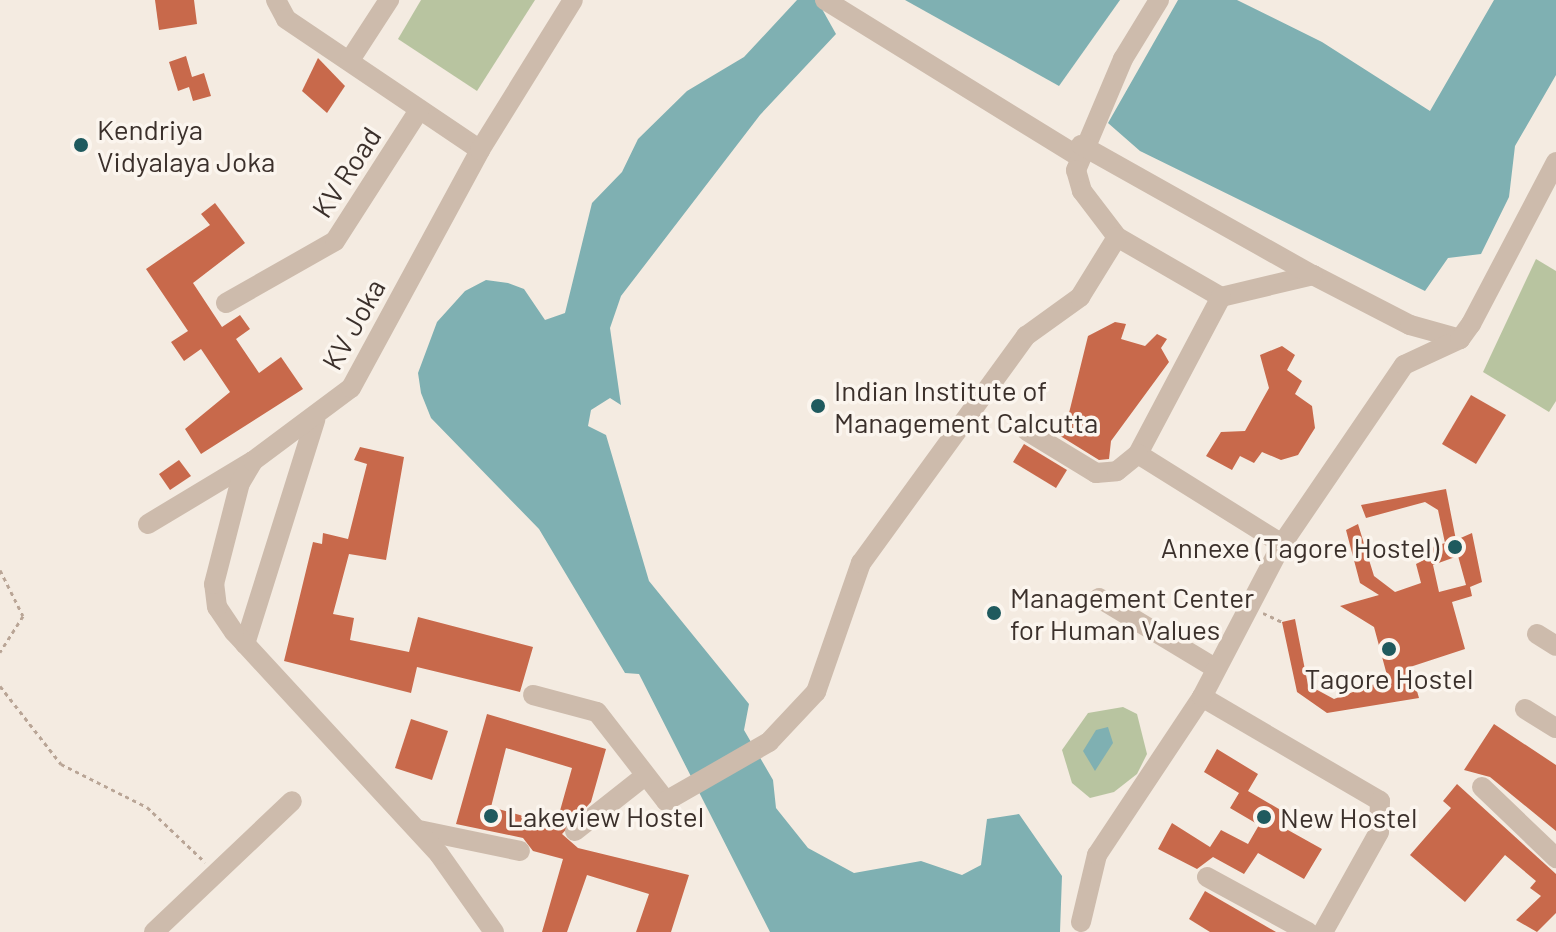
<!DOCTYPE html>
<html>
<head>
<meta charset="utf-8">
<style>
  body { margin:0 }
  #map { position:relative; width:1556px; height:932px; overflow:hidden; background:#f4ebe1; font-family:Barlow,sans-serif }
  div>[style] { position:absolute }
  .green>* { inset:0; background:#b8c4a0 }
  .water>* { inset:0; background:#7fb0b2 }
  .building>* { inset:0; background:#c8694b }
  .path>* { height:3px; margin-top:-1.5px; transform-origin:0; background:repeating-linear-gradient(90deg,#b9a596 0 4px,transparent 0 8px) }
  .minor>* { height:20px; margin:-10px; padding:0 10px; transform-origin:10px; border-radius:10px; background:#cdbbac }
  .dots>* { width:22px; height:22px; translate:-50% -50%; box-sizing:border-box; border:4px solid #fbf5ee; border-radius:50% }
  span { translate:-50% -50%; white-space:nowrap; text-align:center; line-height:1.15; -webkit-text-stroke:7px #fbf5ee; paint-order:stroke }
  .poi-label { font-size:28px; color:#3b302b }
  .left { translate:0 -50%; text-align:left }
  .right { translate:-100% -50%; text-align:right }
  .street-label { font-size:28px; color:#3b302b }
</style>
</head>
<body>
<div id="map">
  <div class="green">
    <div style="clip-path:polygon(421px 0,535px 0,477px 91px,398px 39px)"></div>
    <div style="clip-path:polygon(1536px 259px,1556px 271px,1556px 401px,1549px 412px,1483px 372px)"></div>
    <div style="clip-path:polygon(1123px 707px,1137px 714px,1147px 754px,1137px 774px,1114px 792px,1090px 798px,1072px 783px,1062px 750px,1088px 713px)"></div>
  </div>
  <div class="water">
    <div style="clip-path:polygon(797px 0,817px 0,836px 34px,760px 115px,621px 296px,610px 328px,621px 405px,610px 398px,591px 410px,588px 426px,606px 435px,649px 581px,749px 704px,744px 730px,773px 780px,776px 808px,808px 848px,854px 873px,921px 861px,962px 875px,981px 865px,987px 819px,1019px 814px,1062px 876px,1060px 932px,770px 932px,639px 674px,625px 673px,539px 529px,431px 418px,421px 393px,418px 373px,437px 322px,465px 291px,486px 280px,508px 283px,524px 289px,545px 320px,565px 313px,592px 203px,622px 172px,638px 139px,687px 91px,744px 57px)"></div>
    <div style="clip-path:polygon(905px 0,1120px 0,1059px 86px)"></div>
    <div style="clip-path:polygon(1178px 0,1237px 0,1322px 42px,1430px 111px,1494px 0,1556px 0,1556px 75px,1515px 146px,1509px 197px,1481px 254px,1448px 258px,1425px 291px,1140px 151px,1108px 123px)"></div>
    <div style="clip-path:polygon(1108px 727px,1113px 743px,1095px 771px,1083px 751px,1096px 730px)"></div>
  </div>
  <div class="building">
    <div style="clip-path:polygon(155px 0,194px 0,197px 24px,159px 30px)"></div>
    <div style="clip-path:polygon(186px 56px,192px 77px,204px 73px,211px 96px,193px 101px,189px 87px,178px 91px,169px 62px)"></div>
    <div style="clip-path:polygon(318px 58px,345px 86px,327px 113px,302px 91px)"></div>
    <div style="clip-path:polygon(215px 203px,245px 243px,193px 283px,222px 327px,240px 315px,250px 329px,236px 339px,259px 373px,281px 357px,303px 389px,201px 454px,185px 429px,230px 392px,201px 349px,184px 361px,171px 342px,188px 331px,146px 269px,210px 225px,201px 214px)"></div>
    <div style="clip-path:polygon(1115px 322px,1126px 324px,1121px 339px,1145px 346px,1157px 334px,1167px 339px,1161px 348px,1169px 362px,1111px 441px,1109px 459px,1099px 460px,1049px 429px,1069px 413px,1088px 336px)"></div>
    <div style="clip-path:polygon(1282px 346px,1295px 355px,1287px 370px,1302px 381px,1295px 394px,1312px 406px,1315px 428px,1298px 455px,1281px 460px,1262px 452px,1254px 463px,1240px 456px,1232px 470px,1206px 456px,1221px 432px,1245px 431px,1269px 388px,1260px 355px)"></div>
    <div style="clip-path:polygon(1471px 395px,1506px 415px,1476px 464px,1442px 444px)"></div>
    <div style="clip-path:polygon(1024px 444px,1067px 470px,1056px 488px,1013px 462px)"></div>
    <div style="clip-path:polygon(360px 447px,404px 457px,386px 560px,349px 554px,333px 614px,354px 618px,350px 640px,409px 652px,418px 617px,533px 647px,520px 692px,417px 667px,411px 693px,284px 661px,313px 542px,322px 544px,323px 533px,348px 539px,367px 464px,354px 460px)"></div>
    <div style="clip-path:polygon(179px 460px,191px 476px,170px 490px,159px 474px)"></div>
    <div style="clip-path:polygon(evenodd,1446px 489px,1456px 540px,1472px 533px,1482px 582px,1470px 587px,1472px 596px,1452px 602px,1465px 649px,1410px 667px,1419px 698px,1327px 713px,1297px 692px,1282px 622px,1295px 619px,1308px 685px,1334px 699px,1388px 679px,1374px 627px,1340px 606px,1379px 595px,1360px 583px,1346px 530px,1358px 524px,1374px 576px,1395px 592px,1421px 583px,1416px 564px,1426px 559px,1423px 550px,1445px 543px,1438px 510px,1425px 502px,1366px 518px,1361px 505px,1446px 489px,1458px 556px,1466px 585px,1439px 592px,1433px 565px,1458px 556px)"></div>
    <div style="clip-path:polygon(evenodd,487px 714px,606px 749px,591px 802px,562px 834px,578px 848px,689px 875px,671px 932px,636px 932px,649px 894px,587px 875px,567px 932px,542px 932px,563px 859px,533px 851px,523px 838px,456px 824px,487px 714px,506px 748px,572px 768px,556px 825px,491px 807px,506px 748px)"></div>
    <div style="clip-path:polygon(411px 719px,448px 731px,432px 780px,395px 768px)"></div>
    <div style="clip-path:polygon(1494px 724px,1556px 765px,1556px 831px,1490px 777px,1464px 770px)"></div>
    <div style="clip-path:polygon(1217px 749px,1258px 774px,1248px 791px,1284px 812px,1279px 825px,1322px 849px,1304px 879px,1258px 853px,1244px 874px,1213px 857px,1197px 869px,1158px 849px,1172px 823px,1210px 847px,1221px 830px,1248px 844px,1259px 825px,1230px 808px,1239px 793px,1204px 772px)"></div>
    <div style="clip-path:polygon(1457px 784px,1556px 874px,1556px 913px,1537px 932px,1516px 920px,1541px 896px,1530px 888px,1536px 881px,1505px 855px,1465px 902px,1410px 855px,1451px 808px,1443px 801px)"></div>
    <div style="clip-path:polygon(1205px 891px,1276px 932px,1210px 932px,1189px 919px)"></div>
  </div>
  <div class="path">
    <div style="left:0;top:570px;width:51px;rotate:63.4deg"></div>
    <div style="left:23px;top:616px;width:43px;rotate:122.6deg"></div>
    <div style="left:1263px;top:613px;width:21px;rotate:25deg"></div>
    <div style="left:0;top:686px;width:99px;rotate:52deg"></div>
    <div style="left:61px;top:764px;width:96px;rotate:26.6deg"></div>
    <div style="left:147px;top:807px;width:80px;rotate:43.5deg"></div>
  </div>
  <div class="minor">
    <div style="left:276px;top:0;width:21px;rotate:62deg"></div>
    <div style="left:286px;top:19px;width:234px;rotate:34deg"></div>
    <div style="left:825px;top:0;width:299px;rotate:31.7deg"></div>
    <div style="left:1159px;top:0;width:69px;rotate:121.4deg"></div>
    <div style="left:1123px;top:59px;width:121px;rotate:112.9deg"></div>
    <div style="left:1076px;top:170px;width:22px;rotate:74deg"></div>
    <div style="left:1082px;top:191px;width:58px;rotate:52.7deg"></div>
    <div style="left:1117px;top:237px;width:120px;rotate:30deg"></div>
    <div style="left:1221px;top:297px;width:95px;rotate:-13.4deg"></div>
    <div style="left:1313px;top:275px;width:109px;rotate:27.3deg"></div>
    <div style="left:1410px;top:325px;width:52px;rotate:15.6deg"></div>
    <div style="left:350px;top:60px;width:72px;rotate:-57deg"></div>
    <div style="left:1081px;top:145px;width:266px;rotate:29.3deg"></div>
    <div style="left:1221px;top:297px;width:178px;rotate:117.9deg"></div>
    <div style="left:1138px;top:454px;width:170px;rotate:32deg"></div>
    <div style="left:226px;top:303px;width:125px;rotate:-29.6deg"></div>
    <div style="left:335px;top:241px;width:156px;rotate:-57.3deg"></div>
    <div style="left:1027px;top:431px;width:81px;rotate:31.3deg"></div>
    <div style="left:1096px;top:473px;width:21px;rotate:-5deg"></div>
    <div style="left:1117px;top:471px;width:27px;rotate:-39deg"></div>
    <div style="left:148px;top:524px;width:122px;rotate:-31deg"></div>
    <div style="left:1099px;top:598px;width:135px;rotate:31.1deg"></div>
    <div style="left:1537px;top:634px;width:22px;rotate:32deg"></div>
    <div style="left:245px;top:644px;width:235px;rotate:-72.6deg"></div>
    <div style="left:533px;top:695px;width:66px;rotate:14.9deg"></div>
    <div style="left:597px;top:712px;width:113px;rotate:52.2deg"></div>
    <div style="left:666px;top:801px;width:119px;rotate:-29.8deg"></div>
    <div style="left:769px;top:742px;width:69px;rotate:-46.8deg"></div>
    <div style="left:816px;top:692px;width:137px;rotate:-70.8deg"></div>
    <div style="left:861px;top:563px;width:281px;rotate:-54deg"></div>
    <div style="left:1026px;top:336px;width:67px;rotate:-35.8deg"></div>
    <div style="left:1080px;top:297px;width:70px;rotate:-58.3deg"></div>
    <div style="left:1202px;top:697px;width:206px;rotate:30.3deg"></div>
    <div style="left:1380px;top:801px;width:31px;rotate:92deg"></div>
    <div style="left:1379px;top:832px;width:115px;rotate:119.2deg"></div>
    <div style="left:1525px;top:709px;width:36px;rotate:32deg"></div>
    <div style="left:1482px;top:787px;width:103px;rotate:43.8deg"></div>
    <div style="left:419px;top:830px;width:103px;rotate:11.7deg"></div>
    <div style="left:575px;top:831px;width:89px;rotate:-38.2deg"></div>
    <div style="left:1207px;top:877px;width:115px;rotate:28.6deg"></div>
    <div style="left:1081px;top:922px;width:69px;rotate:-76.6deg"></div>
    <div style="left:1097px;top:855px;width:190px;rotate:-56.4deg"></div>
    <div style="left:1202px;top:697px;width:173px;rotate:-62.4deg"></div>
    <div style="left:1282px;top:544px;width:217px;rotate:-55.7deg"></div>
    <div style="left:1404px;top:365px;width:62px;rotate:-24.9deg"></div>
    <div style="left:1460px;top:339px;width:19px;rotate:-54deg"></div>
    <div style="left:1471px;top:324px;width:183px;rotate:-62.3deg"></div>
    <div style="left:154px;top:932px;width:190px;rotate:-43.5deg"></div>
    <div style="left:494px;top:932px;width:95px;rotate:-125.2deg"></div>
    <div style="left:439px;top:854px;width:302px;rotate:-132.7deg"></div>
    <div style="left:234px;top:632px;width:30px;rotate:-124deg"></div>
    <div style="left:217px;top:607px;width:23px;rotate:-97deg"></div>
    <div style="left:214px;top:584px;width:104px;rotate:-75.6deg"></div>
    <div style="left:240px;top:483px;width:26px;rotate:-59deg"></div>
    <div style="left:253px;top:461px;width:122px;rotate:-36.7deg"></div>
    <div style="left:351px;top:388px;width:271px;rotate:-61.5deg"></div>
    <div style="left:480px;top:150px;width:176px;rotate:-58.2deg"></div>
  </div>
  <div class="dots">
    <div style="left:81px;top:145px;background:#1f5a5e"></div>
    <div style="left:818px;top:406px;background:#1f5a5e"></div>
    <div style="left:1455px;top:547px;background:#1f5a5e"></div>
    <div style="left:994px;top:613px;background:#1f5a5e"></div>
    <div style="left:1389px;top:649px;background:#1f5a5e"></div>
    <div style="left:491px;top:816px;background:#1f5a5e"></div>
    <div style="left:1264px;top:817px;background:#1f5a5e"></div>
  </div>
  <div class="poi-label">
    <span class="left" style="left:97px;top:145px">Kendriya<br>Vidyalaya Joka</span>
    <span class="left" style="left:834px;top:406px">Indian Institute of<br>Management Calcutta</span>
    <span class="right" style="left:1439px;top:547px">Annexe (Tagore Hostel)</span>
    <span class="left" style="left:1010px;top:613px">Management Center<br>for Human Values</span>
    <span style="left:1389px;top:678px">Tagore Hostel</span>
    <span class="left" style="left:507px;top:816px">Lakeview Hostel</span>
    <span class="left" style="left:1280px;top:817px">New Hostel</span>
  </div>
  <div class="street-label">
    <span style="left:346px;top:172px;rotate:-57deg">KV Road</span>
    <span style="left:353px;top:324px;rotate:-61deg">KV Joka</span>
  </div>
</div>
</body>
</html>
